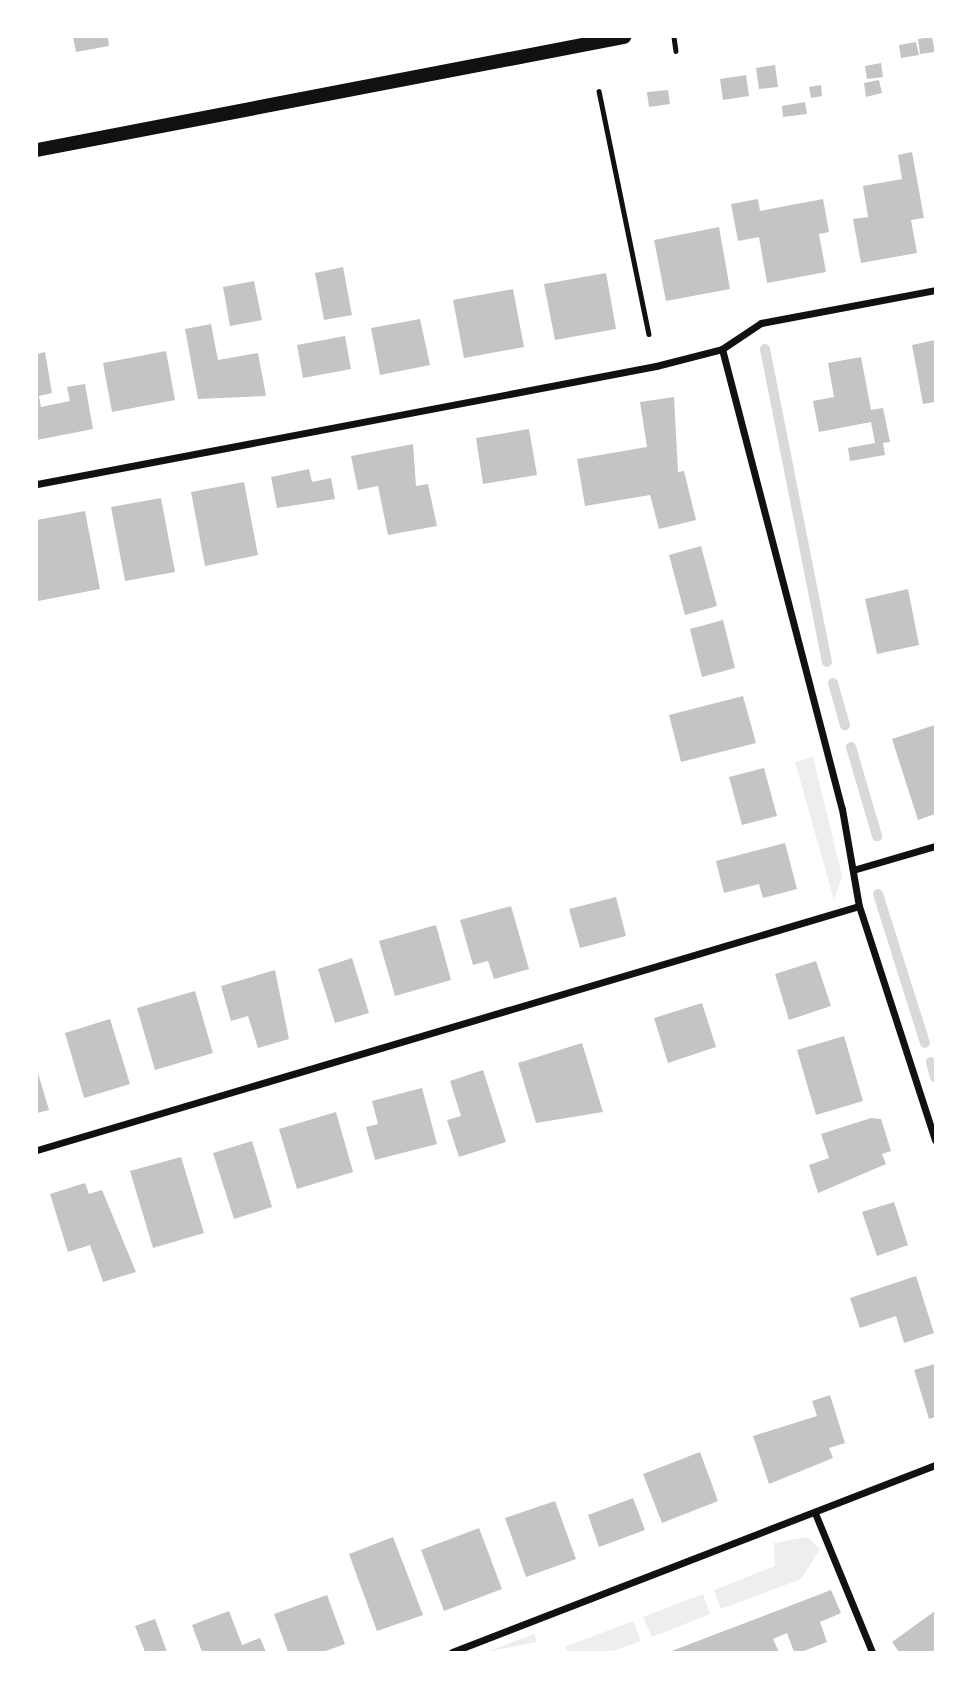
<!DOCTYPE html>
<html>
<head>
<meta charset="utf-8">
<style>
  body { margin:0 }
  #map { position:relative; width:972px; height:1689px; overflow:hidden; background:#fff; font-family:Karla,sans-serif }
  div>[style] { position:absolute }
  .green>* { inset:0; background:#eee }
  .stream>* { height:10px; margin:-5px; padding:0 5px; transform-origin:5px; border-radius:5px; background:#d9d9d9 }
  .building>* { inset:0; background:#c4c4c4 }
  .path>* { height:4.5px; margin:-2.25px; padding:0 2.25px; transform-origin:2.25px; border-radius:2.25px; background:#111 }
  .minor>* { height:7px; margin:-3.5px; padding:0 3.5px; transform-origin:3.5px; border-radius:3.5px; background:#111 }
  .secondary>* { height:14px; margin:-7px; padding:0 7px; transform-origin:7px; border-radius:7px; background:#111 }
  span { translate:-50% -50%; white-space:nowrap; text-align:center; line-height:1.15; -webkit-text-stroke:6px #fff; paint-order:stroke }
  .frame { position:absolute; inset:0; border:38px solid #fff; pointer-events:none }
</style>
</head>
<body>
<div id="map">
  <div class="green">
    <div style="clip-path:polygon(813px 757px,842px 876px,834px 900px,795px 762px)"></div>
    <div style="clip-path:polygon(807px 1537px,820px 1549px,801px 1579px,721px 1609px,714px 1590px,775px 1566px,774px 1543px)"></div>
    <div style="clip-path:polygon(703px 1594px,710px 1614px,652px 1637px,643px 1617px)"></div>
    <div style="clip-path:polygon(633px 1621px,641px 1641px,610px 1652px,567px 1652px,565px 1647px)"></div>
    <div style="clip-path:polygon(534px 1634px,537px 1642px,486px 1652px)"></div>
  </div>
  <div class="stream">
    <div style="left:765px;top:349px;width:319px;rotate:78.8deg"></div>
    <div style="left:833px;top:683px;width:44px;rotate:74.1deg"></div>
    <div style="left:851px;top:747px;width:93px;rotate:73.7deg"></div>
    <div style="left:878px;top:894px;width:156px;rotate:72.5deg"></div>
    <div style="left:931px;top:1062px;width:16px;rotate:75deg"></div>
  </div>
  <div class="building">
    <div style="clip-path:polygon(73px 37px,108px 37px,109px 46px,76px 52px)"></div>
    <div style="clip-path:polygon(932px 37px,935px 52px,920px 54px,918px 39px)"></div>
    <div style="clip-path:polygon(916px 42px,919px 55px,901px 58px,899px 45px)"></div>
    <div style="clip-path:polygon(881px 63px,883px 77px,867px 79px,865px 66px)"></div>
    <div style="clip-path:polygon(775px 65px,778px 87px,759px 89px,756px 68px)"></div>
    <div style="clip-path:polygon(746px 75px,749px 96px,723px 100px,720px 79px)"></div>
    <div style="clip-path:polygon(879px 80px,882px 93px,866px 97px,864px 83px)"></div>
    <div style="clip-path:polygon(821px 85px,822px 96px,811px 98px,809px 87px)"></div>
    <div style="clip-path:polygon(668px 90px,670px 104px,649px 107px,647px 92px)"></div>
    <div style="clip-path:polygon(805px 102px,807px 114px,783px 117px,782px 106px)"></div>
    <div style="clip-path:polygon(912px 152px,924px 218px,911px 220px,917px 253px,861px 263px,853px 219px,868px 217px,863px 186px,902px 179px,898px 155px)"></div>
    <div style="clip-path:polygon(758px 199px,760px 211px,823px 199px,829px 232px,819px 234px,826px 272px,767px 283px,759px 237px,738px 241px,731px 204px)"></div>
    <div style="clip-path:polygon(719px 227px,730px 289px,666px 301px,654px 240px)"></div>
    <div style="clip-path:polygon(343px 267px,352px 315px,324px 320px,315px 273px)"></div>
    <div style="clip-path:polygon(606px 273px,616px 329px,555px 340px,544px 284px)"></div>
    <div style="clip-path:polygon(254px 281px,262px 320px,230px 326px,223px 287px)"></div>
    <div style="clip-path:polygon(513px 289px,524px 347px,464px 358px,453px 300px)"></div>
    <div style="clip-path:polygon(420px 319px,430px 365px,380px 375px,371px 328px)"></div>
    <div style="clip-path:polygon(211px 324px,218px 360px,258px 353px,266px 396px,198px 399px,185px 329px)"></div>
    <div style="clip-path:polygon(345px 336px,351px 369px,303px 378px,297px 345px)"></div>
    <div style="clip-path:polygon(935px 340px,935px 402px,923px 404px,912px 345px)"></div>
    <div style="clip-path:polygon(166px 351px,175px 400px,112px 412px,103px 363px)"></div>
    <div style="clip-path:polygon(45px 352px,52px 393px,39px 396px,41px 407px,70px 401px,67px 387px,85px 384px,93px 429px,37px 440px,37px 354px)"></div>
    <div style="clip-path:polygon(861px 357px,871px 410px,883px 408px,890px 442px,883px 443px,885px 455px,850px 461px,848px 448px,875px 443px,871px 422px,819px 432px,813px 401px,834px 397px,828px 363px)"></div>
    <div style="clip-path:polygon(674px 397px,678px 472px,684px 471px,696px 520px,659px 529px,650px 495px,585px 506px,577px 459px,647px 447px,640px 402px)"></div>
    <div style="clip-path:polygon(529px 429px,537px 475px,483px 484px,476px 438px)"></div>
    <div style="clip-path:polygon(413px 444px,416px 486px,428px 484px,437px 526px,388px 535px,378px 486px,358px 490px,351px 456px)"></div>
    <div style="clip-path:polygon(309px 469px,312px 482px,331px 478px,335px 499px,277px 508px,271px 477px)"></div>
    <div style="clip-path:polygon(244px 482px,258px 555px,205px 566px,191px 492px)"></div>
    <div style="clip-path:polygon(161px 498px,175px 572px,125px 581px,111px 507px)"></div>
    <div style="clip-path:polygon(85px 511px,100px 589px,38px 601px,37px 520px)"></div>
    <div style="clip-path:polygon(701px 546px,717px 606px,685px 615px,669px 555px)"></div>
    <div style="clip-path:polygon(908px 589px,919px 645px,877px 654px,865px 599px)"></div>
    <div style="clip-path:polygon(723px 620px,735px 668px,702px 677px,690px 629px)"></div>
    <div style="clip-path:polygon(743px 696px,756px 743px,681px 762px,669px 715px)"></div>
    <div style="clip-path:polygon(935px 725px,935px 814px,918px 820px,892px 739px)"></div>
    <div style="clip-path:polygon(764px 768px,777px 816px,742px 825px,729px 777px)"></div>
    <div style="clip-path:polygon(785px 843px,797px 889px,763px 898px,759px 884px,724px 893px,716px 861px)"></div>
    <div style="clip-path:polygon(616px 897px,626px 936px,580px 948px,569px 909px)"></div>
    <div style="clip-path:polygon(511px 906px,529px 969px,494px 979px,488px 961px,473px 965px,460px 920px)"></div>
    <div style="clip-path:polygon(436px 925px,451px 980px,395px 996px,379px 941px)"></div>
    <div style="clip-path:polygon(352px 958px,369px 1013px,335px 1023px,318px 969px)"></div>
    <div style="clip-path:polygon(816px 961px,831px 1006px,789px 1020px,775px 974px)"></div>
    <div style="clip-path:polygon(275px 970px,289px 1039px,258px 1048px,248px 1016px,231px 1021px,221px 986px)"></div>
    <div style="clip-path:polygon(195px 991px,213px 1053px,155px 1070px,137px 1008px)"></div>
    <div style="clip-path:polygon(702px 1003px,716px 1047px,668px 1063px,654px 1018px)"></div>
    <div style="clip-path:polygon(110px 1019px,130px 1084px,84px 1098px,65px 1033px)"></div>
    <div style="clip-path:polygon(844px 1036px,863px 1101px,816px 1115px,797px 1050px)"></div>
    <div style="clip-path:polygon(582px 1043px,603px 1112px,536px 1123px,518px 1063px)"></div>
    <div style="clip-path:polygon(37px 1070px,49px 1110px,37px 1113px)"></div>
    <div style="clip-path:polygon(483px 1070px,506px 1142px,459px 1157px,447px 1120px,461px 1116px,450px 1081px)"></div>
    <div style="clip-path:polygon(422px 1088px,437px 1144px,375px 1160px,366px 1127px,378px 1124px,372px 1101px)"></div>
    <div style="clip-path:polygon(336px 1112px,353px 1172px,297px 1189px,279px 1129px)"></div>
    <div style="clip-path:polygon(871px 1118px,881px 1119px,891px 1151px,882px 1154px,886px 1164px,818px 1193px,809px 1165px,829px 1158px,821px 1134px)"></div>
    <div style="clip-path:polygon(252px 1141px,272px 1207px,234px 1219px,213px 1153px)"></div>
    <div style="clip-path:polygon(181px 1157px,204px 1233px,153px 1248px,130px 1171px)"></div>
    <div style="clip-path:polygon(85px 1183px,89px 1194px,102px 1190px,136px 1272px,103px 1282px,90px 1245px,68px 1252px,50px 1194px)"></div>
    <div style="clip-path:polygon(894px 1202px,908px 1245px,877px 1256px,862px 1212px)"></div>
    <div style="clip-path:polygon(916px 1276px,934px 1333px,904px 1343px,896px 1316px,860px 1328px,850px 1298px)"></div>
    <div style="clip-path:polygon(935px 1364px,935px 1417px,929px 1419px,914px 1370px)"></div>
    <div style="clip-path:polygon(830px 1395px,845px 1443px,829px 1448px,833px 1458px,769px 1484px,753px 1436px,817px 1416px,812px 1401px)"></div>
    <div style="clip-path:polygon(700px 1452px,718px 1501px,662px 1523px,643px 1474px)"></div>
    <div style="clip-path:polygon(633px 1498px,645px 1530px,599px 1547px,588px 1515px)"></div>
    <div style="clip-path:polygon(555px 1501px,576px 1559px,526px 1577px,505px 1518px)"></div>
    <div style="clip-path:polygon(479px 1528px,502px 1589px,444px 1611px,421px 1550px)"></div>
    <div style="clip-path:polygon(393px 1537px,423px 1615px,377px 1631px,349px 1554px)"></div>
    <div style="clip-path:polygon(831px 1590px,841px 1613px,820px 1622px,827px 1642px,801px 1652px,794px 1652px,787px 1633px,773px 1639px,779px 1652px,669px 1652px)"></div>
    <div style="clip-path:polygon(327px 1595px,345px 1644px,323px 1652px,288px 1652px,274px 1614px)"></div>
    <div style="clip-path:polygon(229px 1611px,242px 1645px,260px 1638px,266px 1652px,202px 1652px,192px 1625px)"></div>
    <div style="clip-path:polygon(935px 1611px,935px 1652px,899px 1652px,892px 1642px)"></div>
    <div style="clip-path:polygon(155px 1619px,167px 1652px,145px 1652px,135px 1626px)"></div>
  </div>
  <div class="path">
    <div style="left:674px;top:37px;width:14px;rotate:82deg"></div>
    <div style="left:599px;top:91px;width:248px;rotate:78.4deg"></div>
  </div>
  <div class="minor">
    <div style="left:722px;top:349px;width:475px;rotate:75.4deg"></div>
    <div style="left:842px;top:809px;width:98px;rotate:80.1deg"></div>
    <div style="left:859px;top:906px;width:246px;rotate:72deg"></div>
    <div style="left:37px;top:484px;width:630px;rotate:-10.79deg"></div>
    <div style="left:656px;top:366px;width:68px;rotate:-14.4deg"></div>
    <div style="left:722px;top:349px;width:47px;rotate:-33.7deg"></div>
    <div style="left:761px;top:323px;width:177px;rotate:-10.7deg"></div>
    <div style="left:853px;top:870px;width:85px;rotate:-16.3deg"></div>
    <div style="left:37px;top:1150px;width:857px;rotate:-16.53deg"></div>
    <div style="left:815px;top:1513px;width:150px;rotate:67.7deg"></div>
    <div style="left:452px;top:1652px;width:518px;rotate:-21.16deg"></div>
  </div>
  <div class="secondary">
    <div style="left:37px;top:150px;width:598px;rotate:-10.9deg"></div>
  </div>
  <div class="frame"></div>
</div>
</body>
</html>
